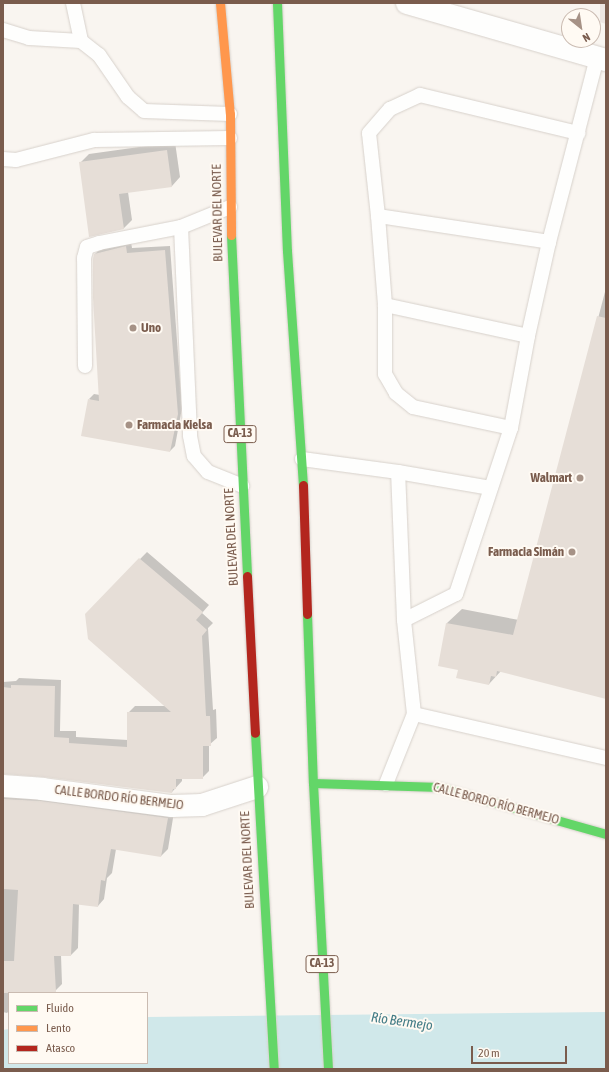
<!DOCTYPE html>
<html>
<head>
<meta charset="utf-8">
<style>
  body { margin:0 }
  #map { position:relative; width:609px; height:1072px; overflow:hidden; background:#f9f5f0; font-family:"Asap Condensed",sans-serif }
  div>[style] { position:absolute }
  .industrial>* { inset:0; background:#ede5e0 }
  .water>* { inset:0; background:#d0e8ea }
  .shadow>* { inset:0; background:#0003 }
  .building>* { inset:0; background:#e6ded7 }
  .roads { filter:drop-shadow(0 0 1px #d7d1cb) drop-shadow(0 0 1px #d7d1cb) }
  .lane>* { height:14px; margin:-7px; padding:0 7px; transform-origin:7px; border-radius:7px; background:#fefefd }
  .street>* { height:22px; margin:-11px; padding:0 11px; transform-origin:11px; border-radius:11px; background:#fefefd }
  .fast>* { height:9px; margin:-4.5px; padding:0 4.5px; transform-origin:4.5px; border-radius:4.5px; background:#63d668 }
  .slow>* { height:9px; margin:-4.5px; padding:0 4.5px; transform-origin:4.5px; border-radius:4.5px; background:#ff974d }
  .jam>* { height:9px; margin:-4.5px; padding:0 4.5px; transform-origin:4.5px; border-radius:4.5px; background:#b3261e }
  .dots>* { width:11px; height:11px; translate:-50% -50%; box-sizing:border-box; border:2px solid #fffaf3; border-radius:50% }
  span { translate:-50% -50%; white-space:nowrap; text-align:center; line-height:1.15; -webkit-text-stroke:4px #fffaf3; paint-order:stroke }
  .shield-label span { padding:1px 3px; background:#fffaf3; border:1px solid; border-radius:3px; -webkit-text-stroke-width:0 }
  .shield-label { font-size:12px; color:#7a5c4d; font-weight:700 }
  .street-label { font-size:13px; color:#7a5c4d }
  .poi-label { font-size:13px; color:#7a5c4d; font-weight:700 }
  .left { translate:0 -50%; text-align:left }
  .right { translate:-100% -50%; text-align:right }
  .water-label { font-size:14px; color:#437c86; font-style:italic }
  .frame { position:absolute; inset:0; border:4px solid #7a5c4d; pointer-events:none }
  .legend { position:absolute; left:8px; top:992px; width:140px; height:72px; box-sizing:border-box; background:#fffaf3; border:1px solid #cabbb1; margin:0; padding:5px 7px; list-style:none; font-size:12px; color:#7a5c4d }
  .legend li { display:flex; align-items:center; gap:8px; height:20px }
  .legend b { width:20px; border:1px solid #cabbb1 }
  .north { position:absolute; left:561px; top:8px; width:40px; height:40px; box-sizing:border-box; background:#fffaf3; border:1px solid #cabbb1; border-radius:50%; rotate:150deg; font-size:11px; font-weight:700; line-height:16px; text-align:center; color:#7a5c4d }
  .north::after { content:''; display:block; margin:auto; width:14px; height:18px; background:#a69286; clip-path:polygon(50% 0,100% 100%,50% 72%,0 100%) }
  .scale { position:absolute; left:471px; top:1046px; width:96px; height:18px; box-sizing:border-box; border:2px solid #7a5c4d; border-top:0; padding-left:5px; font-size:12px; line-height:14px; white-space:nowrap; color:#7a5c4d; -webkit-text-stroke:3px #fffaf3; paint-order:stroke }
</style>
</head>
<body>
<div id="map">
  <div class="industrial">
    <div style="clip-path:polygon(600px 3px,606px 3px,606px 24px,600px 22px)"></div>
  </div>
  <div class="water">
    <div style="clip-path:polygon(606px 1012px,606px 1069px,3px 1069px,3px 1030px,9px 1029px,9px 1063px,147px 1063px,147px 1017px)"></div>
  </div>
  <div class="shadow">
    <div style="clip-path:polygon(175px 142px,180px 177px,172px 186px,128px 192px,132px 220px,123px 229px,80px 163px,89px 154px)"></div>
    <div style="clip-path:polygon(131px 242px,132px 248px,170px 246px,182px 408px,175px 446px,170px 451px,89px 399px,94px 394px,100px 395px,95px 254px,100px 249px)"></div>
    <div style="clip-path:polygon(606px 288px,606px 698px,501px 671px,489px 684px,459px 669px,439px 665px,447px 623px,462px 609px,519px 620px)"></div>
    <div style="clip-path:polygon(147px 552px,209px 605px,202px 613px,213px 623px,208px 628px,213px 710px,216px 709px,217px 738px,209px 745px,209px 771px,202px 778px,182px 778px,182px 781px,172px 792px,43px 776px,3px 773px,3px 682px,16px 681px,19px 678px,61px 680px,60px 731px,76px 731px,76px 737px,128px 740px,128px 713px,135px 706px,165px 706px,86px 614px)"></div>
    <div style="clip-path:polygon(3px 790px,174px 812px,168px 849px,161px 856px,116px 849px,112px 873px,107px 878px,104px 899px,98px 906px,79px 903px,78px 948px,71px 955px,61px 955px,62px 984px,55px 991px,9px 993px,9px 1011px,7px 1013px,3px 1012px)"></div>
  </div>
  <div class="building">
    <div style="clip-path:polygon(167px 150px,172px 187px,119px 194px,124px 229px,89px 237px,79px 162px)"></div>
    <div style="clip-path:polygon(126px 246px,127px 253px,165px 250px,178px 414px,170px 452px,81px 436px,88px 399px,99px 401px,93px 298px,93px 259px,94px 254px)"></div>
    <div style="clip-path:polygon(597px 316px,606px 318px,606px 699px,497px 671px,496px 677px,491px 676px,489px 685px,456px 678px,458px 670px,438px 666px,446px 623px,513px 635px)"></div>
    <div style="clip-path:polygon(139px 558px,203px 612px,196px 620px,207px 630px,202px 636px,206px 716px,210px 716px,211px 746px,203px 746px,203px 779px,176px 779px,176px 789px,173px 789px,172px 793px,44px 777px,3px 774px,3px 687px,11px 688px,11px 685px,55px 686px,54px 737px,69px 738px,69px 743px,127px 747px,127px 712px,171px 712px,88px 639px,85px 614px)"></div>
    <div style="clip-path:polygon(3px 799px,41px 801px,168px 818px,161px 857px,111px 849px,105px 881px,101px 880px,98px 907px,73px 904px,71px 956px,54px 956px,56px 992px,3px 993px,3px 961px,14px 961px,18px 890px,3px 889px)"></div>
  </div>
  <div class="roads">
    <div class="lane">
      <div style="left:73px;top:3px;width:39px;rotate:78deg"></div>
      <div style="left:3px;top:30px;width:27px;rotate:17deg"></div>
      <div style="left:29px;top:38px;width:52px;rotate:3.3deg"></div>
      <div style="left:81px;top:41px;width:23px;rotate:38deg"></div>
      <div style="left:99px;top:55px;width:51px;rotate:55.4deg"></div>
      <div style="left:128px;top:97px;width:21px;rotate:41deg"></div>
      <div style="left:144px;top:111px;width:86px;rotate:2deg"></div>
      <div style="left:3px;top:159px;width:13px;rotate:4deg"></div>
      <div style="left:16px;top:160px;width:81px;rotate:-14.4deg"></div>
      <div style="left:94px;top:140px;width:136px;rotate:-0.8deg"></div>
      <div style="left:378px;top:216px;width:173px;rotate:8.6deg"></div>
      <div style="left:181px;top:227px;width:209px;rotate:87.5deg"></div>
      <div style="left:190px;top:436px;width:20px;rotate:79deg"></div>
      <div style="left:194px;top:456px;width:21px;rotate:49deg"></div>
      <div style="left:208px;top:472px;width:37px;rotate:22deg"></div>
      <div style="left:385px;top:305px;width:146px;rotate:12.2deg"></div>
      <div style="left:85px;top:366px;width:108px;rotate:-90.5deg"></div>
      <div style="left:84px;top:258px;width:11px;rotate:-75deg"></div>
      <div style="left:87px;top:247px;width:13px;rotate:-18deg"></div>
      <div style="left:99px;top:243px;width:84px;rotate:-11deg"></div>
      <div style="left:181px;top:227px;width:53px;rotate:-22.2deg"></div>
      <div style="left:511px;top:428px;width:100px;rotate:-167.9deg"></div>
      <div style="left:413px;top:407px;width:22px;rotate:-141deg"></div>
      <div style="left:396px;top:393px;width:22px;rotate:-120deg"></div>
      <div style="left:385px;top:374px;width:69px;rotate:-90deg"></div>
      <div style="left:385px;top:305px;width:89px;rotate:-94.5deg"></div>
      <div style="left:378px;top:216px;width:83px;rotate:-96.2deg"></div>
      <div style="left:369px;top:133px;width:32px;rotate:-49deg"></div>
      <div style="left:390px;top:109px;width:33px;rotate:-25deg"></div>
      <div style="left:420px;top:95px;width:163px;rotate:13.5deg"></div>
      <div style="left:302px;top:459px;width:97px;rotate:7.7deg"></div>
      <div style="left:398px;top:472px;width:94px;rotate:9.8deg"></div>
      <div style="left:404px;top:620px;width:58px;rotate:-26.6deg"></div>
      <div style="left:456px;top:594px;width:175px;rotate:-71.7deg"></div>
      <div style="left:511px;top:428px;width:94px;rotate:-79.5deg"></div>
      <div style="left:528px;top:336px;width:96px;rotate:-77.4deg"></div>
      <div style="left:549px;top:242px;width:190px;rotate:-75.4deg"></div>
      <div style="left:414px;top:714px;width:197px;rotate:12.9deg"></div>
      <div style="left:386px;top:784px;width:75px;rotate:-68.2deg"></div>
      <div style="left:414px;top:714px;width:95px;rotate:-96.1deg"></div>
      <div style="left:404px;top:620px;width:148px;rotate:-92.3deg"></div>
    </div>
    <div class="street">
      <div style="left:407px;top:3px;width:207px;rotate:16deg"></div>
      <div style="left:3px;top:786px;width:39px;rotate:4deg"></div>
      <div style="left:42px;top:789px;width:131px;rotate:7.5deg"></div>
      <div style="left:172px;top:806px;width:30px;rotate:-2deg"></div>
      <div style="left:202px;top:805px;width:58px;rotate:-18.1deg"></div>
    </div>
    <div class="fast">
      <div style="left:277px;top:3px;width:248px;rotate:87.7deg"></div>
      <div style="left:287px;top:251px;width:235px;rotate:86.1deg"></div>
      <div style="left:231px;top:235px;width:341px;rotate:87.3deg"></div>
      <div style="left:307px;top:614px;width:169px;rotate:88deg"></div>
      <div style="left:313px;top:783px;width:286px;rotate:87deg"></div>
      <div style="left:255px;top:733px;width:337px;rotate:86.8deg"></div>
      <div style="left:313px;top:783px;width:127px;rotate:1.8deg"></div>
      <div style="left:440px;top:787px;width:173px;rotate:15.8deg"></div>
    </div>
    <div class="slow">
      <div style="left:220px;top:3px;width:111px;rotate:84.9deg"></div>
      <div style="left:230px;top:114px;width:121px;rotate:89.5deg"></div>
    </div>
    <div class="jam">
      <div style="left:303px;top:485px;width:129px;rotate:88.2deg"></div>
      <div style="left:247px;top:576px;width:157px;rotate:87.1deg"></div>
    </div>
  </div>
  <div class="dots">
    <div style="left:133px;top:328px;background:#a69286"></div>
    <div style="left:129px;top:425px;background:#a69286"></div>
    <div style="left:580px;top:478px;background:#a69286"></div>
    <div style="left:572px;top:552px;background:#a69286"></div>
  </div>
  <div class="shield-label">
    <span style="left:240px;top:434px">CA-13</span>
    <span style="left:322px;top:964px">CA-13</span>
  </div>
  <div class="street-label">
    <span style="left:218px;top:213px;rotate:-91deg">BULEVAR DEL NORTE</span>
    <span style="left:232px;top:537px;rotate:-93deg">BULEVAR DEL NORTE</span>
    <span style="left:119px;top:798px;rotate:7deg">CALLE BORDO RÍO BERMEJO</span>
    <span style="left:496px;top:804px;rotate:15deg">CALLE BORDO RÍO BERMEJO</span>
    <span style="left:248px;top:860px;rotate:-93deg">BULEVAR DEL NORTE</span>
  </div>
  <div class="poi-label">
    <span class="left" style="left:141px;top:328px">Uno</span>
    <span class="left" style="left:137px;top:425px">Farmacia Kielsa</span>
    <span class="right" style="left:572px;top:478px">Walmart</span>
    <span class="right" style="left:564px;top:552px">Farmacia Simán</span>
  </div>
  <div class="water-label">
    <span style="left:402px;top:1021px;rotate:8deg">Río Bermejo</span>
  </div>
  <div class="frame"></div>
  <ul class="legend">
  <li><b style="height:5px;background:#63d668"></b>Fluido</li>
  <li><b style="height:5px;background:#ff974d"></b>Lento</li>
  <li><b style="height:5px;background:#b3261e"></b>Atasco</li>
  </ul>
  <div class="north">N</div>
  <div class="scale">20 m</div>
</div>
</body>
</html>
